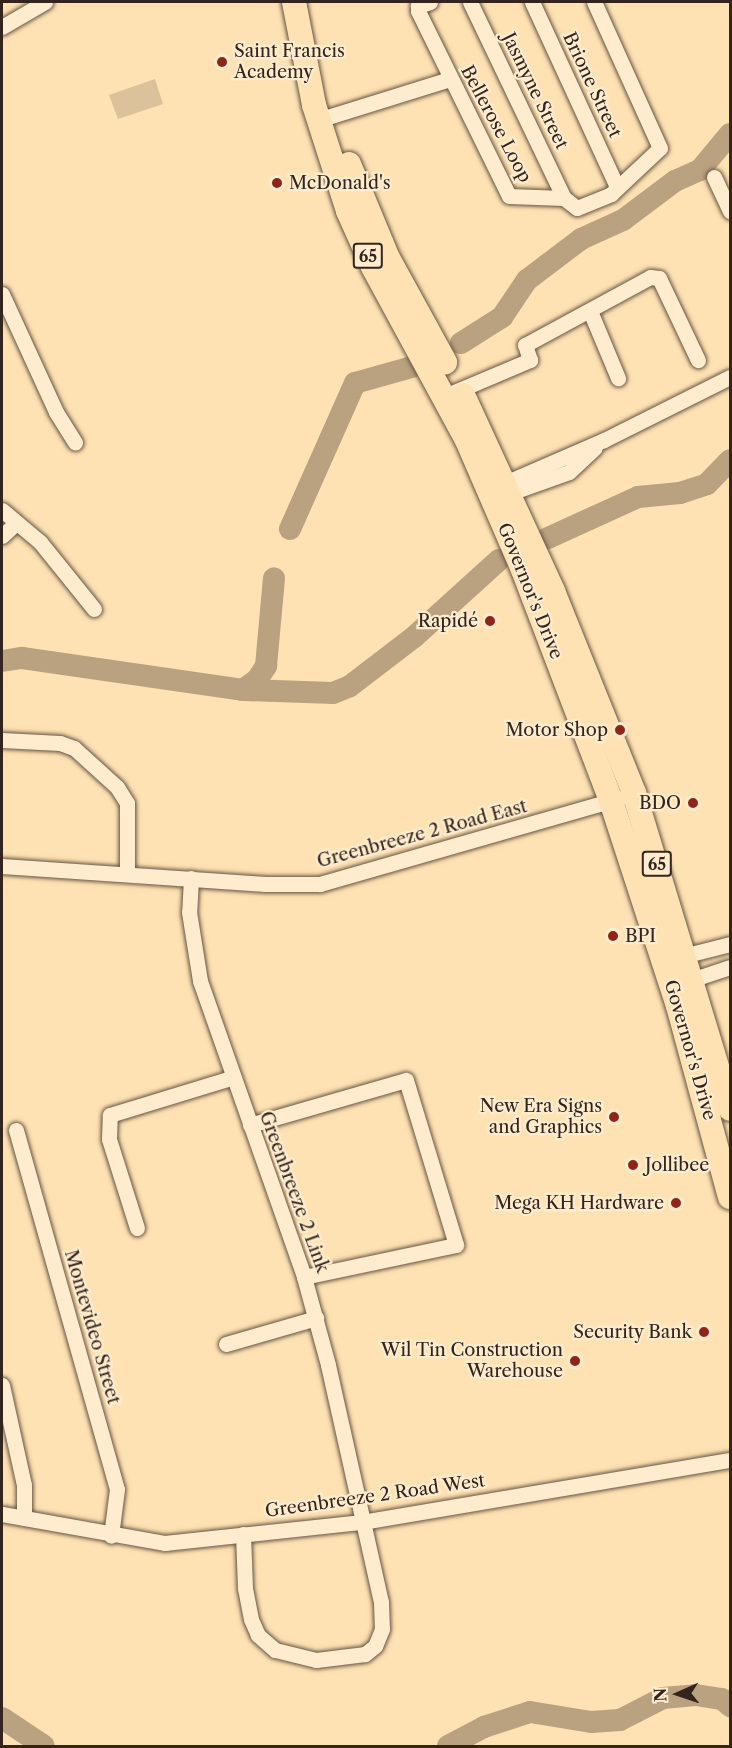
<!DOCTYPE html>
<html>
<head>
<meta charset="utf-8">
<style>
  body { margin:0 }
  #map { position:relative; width:732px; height:1748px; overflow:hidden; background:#ffe2b3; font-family:"Libre Caslon Text",serif }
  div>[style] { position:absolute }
  .green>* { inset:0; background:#dcc29a }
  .river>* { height:22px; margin:-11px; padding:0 11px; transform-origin:11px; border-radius:11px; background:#baa180 }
  .roads { filter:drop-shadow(0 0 2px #665443) drop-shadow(0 0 2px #665443) }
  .minor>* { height:15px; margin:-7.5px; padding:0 7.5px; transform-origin:7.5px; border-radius:7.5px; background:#ffecce }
  .primary>* { height:24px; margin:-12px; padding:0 12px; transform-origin:12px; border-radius:12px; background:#ffe2b3 }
  .dots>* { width:16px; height:16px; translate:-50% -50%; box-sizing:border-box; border:3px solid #ffecce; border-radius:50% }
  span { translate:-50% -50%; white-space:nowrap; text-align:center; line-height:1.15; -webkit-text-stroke:4.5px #ffecce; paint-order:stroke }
  .shield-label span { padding:2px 4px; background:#ffecce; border:2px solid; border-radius:4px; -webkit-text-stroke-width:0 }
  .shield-label { font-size:16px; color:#33241e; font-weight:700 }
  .poi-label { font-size:18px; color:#33241e }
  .left { translate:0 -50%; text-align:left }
  .right { translate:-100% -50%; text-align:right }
  .street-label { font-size:18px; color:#33241e }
  .frame { position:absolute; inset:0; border:3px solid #33241e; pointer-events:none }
  .north { position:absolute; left:648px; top:1664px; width:60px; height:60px; -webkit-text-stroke:4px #ffecce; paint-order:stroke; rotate:267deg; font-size:16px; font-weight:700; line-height:24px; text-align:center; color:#33241e }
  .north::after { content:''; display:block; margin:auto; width:21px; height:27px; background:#33241e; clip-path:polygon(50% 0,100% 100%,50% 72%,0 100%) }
</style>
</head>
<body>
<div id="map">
  <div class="green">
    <div style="clip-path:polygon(155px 79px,163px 104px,118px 119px,109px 95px)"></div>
  </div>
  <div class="river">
    <div style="left:461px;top:343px;width:49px;rotate:-32.4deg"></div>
    <div style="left:502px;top:317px;width:45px;rotate:-56deg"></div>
    <div style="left:527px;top:280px;width:68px;rotate:-37.2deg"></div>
    <div style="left:581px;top:239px;width:46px;rotate:-24.3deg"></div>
    <div style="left:623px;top:220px;width:65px;rotate:-36.9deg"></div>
    <div style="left:675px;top:181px;width:27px;rotate:-24deg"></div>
    <div style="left:700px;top:170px;width:47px;rotate:-50.2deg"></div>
    <div style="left:290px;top:529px;width:160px;rotate:-66deg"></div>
    <div style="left:355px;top:383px;width:59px;rotate:-15.7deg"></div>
    <div style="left:548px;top:538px;width:99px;rotate:-24.5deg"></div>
    <div style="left:638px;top:497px;width:42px;rotate:-5.4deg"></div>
    <div style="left:680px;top:493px;width:28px;rotate:-18deg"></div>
    <div style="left:707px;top:484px;width:33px;rotate:-46deg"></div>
    <div style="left:2px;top:661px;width:20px;rotate:-9deg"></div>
    <div style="left:22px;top:658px;width:223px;rotate:8.2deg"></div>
    <div style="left:243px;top:690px;width:90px;rotate:1.9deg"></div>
    <div style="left:333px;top:693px;width:18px;rotate:-22deg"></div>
    <div style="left:350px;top:686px;width:81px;rotate:-37.4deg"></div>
    <div style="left:414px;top:637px;width:115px;rotate:-42.2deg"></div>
    <div style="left:243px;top:690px;width:17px;rotate:-36deg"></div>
    <div style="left:257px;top:680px;width:17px;rotate:-57deg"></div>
    <div style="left:266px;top:666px;width:88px;rotate:-84.8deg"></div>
    <div style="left:2px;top:1718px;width:50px;rotate:33.7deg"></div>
    <div style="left:448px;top:1746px;width:41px;rotate:-27.8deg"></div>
    <div style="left:484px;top:1727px;width:48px;rotate:-18.1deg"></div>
    <div style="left:530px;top:1712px;width:62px;rotate:9.3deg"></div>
    <div style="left:591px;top:1722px;width:29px;rotate:-4deg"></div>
    <div style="left:620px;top:1720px;width:48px;rotate:-27.1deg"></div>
    <div style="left:663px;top:1698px;width:33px;rotate:-5deg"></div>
    <div style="left:696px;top:1695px;width:26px;rotate:9deg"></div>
    <div style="left:722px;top:1699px;width:11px;rotate:41deg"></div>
  </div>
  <div class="roads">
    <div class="minor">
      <div style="left:430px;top:2px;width:13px;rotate:162deg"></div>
      <div style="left:418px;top:6px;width:5px;rotate:90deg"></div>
      <div style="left:418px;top:11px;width:206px;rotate:63.8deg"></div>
      <div style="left:509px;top:196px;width:55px;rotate:2.1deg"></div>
      <div style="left:564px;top:198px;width:16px;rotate:38deg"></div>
      <div style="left:577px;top:208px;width:37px;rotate:-22deg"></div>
      <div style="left:611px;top:194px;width:67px;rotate:-43.2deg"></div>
      <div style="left:660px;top:148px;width:160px;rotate:-114.3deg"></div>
      <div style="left:470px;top:2px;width:217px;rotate:64.4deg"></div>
      <div style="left:532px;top:2px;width:201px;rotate:65.3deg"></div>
      <div style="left:2px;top:27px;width:50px;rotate:-30.2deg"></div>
      <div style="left:318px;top:120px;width:138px;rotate:-17.3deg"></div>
      <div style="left:714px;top:177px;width:38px;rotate:65deg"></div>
      <div style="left:2px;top:294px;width:130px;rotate:65.4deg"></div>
      <div style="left:56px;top:412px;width:36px;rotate:58deg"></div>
      <div style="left:590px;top:311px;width:73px;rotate:67.3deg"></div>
      <div style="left:452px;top:393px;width:85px;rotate:-22.9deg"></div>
      <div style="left:530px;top:360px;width:16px;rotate:-108deg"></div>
      <div style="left:525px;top:345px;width:142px;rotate:-28.5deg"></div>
      <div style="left:650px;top:277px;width:9px;rotate:6deg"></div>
      <div style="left:659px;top:278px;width:91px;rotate:64.6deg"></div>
      <div style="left:507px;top:488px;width:9px;rotate:18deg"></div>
      <div style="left:516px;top:491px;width:56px;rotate:-19.7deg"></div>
      <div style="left:569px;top:472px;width:35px;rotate:-43deg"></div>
      <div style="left:501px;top:491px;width:16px;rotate:-45deg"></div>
      <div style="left:512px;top:480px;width:100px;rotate:-23.5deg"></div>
      <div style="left:604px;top:440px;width:141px;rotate:-26.6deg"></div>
      <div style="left:2px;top:510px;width:50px;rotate:40.1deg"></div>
      <div style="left:40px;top:542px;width:86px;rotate:51.1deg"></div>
      <div style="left:2px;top:536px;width:18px;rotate:-43deg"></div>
      <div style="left:2px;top:740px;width:58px;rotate:3deg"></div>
      <div style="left:60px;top:743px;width:15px;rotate:20deg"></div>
      <div style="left:74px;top:748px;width:58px;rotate:42.2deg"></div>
      <div style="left:117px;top:787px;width:19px;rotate:58deg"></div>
      <div style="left:127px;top:803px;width:71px;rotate:90deg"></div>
      <div style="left:2px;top:866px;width:264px;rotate:3.9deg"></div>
      <div style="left:265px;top:884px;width:55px"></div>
      <div style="left:320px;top:884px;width:311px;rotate:-16deg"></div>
      <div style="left:191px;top:878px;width:34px;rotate:93deg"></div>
      <div style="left:189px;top:912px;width:70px;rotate:80.9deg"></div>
      <div style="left:200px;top:981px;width:314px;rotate:70.6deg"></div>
      <div style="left:304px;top:1277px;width:91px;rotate:74.7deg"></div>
      <div style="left:328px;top:1365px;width:243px;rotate:77.4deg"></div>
      <div style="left:381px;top:1602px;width:27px;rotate:88deg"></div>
      <div style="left:382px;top:1629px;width:18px;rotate:112deg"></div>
      <div style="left:375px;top:1646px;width:13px;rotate:141deg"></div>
      <div style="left:365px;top:1654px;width:49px;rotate:173deg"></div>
      <div style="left:316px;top:1660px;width:42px;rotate:-166.3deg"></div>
      <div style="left:275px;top:1650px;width:23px;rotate:-139deg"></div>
      <div style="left:258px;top:1635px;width:17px;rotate:-114deg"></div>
      <div style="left:251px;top:1619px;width:32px;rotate:-101deg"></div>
      <div style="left:245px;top:1588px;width:54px;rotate:-92.1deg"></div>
      <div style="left:675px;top:958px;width:57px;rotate:-14.3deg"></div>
      <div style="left:685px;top:982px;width:47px;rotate:-18.4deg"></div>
      <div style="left:250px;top:1125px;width:162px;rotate:-16.1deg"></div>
      <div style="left:406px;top:1080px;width:172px;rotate:73.1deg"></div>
      <div style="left:456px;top:1245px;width:155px;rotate:168.1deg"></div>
      <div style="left:16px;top:1130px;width:373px;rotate:74.3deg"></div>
      <div style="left:117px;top:1489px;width:47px;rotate:97.3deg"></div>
      <div style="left:137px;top:1228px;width:93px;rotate:-107.5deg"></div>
      <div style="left:109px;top:1139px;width:24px;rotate:-88deg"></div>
      <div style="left:110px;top:1115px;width:127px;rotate:-17deg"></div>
      <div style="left:226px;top:1344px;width:94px;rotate:-16.1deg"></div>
      <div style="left:2px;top:1385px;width:102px;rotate:77.6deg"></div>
      <div style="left:24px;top:1485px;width:33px;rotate:90deg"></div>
      <div style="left:2px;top:1514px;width:166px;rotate:10.1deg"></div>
      <div style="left:165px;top:1543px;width:198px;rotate:-6.1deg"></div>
      <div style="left:362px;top:1522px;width:373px;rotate:-9.6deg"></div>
    </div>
    <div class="primary">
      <div style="left:294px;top:2px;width:105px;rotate:79deg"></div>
      <div style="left:314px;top:105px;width:111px;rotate:72.2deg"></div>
      <div style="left:348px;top:211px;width:61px;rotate:65.9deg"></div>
      <div style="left:373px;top:267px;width:195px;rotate:61.5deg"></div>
      <div style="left:466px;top:438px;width:144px;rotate:66.6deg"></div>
      <div style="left:523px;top:570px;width:247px;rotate:69.1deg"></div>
      <div style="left:611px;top:801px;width:216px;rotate:71.9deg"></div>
      <div style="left:678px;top:1006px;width:198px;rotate:74.8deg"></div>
      <div style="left:349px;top:164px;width:102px;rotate:67.5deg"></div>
      <div style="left:388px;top:258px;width:119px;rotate:61.3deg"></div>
      <div style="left:463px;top:395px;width:216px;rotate:65.3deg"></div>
      <div style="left:553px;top:591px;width:218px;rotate:68.1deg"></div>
      <div style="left:634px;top:793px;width:330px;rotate:73.1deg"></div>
    </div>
  </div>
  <div class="dots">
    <div style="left:222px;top:62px;background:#8f2418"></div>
    <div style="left:277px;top:183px;background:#8f2418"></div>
    <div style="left:490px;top:621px;background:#8f2418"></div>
    <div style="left:620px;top:730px;background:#8f2418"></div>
    <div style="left:693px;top:803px;background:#8f2418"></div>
    <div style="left:613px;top:936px;background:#8f2418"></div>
    <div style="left:614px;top:1117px;background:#8f2418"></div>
    <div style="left:633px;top:1165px;background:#8f2418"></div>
    <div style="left:676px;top:1203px;background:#8f2418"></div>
    <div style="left:704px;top:1332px;background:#8f2418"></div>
    <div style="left:575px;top:1361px;background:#8f2418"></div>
  </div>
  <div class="shield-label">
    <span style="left:368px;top:256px">65</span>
    <span style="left:657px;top:864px">65</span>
  </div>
  <div class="poi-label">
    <span class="left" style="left:234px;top:62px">Saint Francis<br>Academy</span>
    <span class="left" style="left:289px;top:183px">McDonald's</span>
    <span class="right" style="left:478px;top:621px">Rapidé</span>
    <span class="right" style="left:608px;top:730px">Motor Shop</span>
    <span class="right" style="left:681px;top:803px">BDO</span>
    <span class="left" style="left:625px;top:936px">BPI</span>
    <span class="right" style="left:602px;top:1117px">New Era Signs<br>and Graphics</span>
    <span class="left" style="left:645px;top:1165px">Jollibee</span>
    <span class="right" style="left:664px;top:1203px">Mega KH Hardware</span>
    <span class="right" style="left:692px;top:1332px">Security Bank</span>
    <span class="right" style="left:563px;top:1361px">Wil Tin Construction<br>Warehouse</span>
  </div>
  <div class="street-label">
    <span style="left:592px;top:85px;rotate:65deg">Brione Street</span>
    <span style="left:535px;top:91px;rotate:64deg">Jasmyne Street</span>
    <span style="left:496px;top:124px;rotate:62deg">Bellerose Loop</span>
    <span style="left:530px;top:591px;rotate:68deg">Governor's Drive</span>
    <span style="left:422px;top:834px;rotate:-15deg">Greenbreeze 2 Road East</span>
    <span style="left:690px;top:1050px;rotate:74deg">Governor's Drive</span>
    <span style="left:294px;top:1192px;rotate:70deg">Greenbreeze 2 Link</span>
    <span style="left:92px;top:1327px;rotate:74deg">Montevideo Street</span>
    <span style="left:375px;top:1496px;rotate:-8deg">Greenbreeze 2 Road West</span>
  </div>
  <div class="frame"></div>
  <div class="north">N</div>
</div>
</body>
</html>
